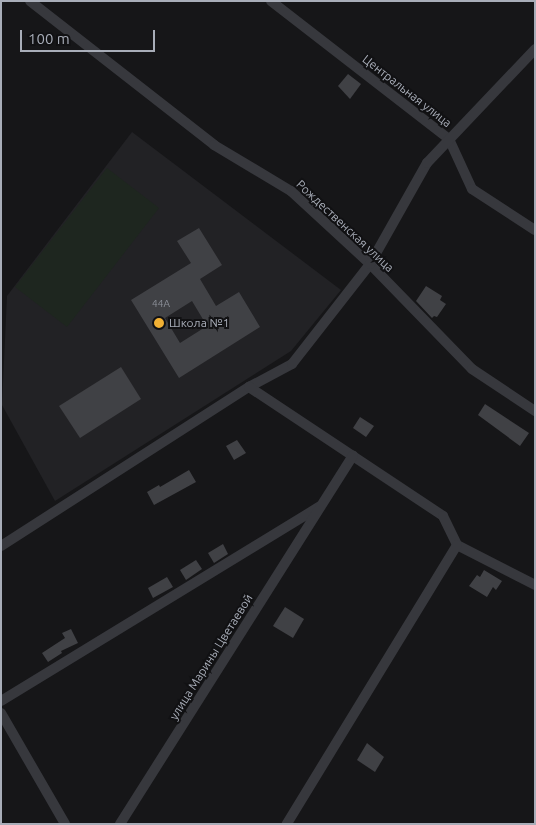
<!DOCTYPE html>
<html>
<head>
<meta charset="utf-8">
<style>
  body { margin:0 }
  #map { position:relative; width:536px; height:825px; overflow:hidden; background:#161618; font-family:Ubuntu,sans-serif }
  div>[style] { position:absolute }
  .built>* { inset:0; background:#222225 }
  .green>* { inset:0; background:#1e261f }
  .building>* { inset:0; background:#404145 }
  .minor>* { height:10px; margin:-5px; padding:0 5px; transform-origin:5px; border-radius:5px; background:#37383d }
  .dots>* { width:14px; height:14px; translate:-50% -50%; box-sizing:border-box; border:2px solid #111113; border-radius:50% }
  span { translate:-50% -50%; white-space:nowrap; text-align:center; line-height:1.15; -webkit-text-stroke:4px #111113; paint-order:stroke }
  .number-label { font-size:10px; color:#8e929b }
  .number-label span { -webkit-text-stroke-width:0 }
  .street-label { font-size:12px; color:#a8adb8 }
  .poi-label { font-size:12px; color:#a8adb8 }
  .left { translate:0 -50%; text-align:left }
  .frame { position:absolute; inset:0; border:2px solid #a8adb8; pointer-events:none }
  .scale { position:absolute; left:20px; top:30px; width:135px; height:22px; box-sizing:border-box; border:2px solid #a8adb8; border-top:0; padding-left:6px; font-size:15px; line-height:18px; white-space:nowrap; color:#a8adb8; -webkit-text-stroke:4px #111113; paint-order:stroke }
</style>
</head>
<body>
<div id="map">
  <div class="built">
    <div style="clip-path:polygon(132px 132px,341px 290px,291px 351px,55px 501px,2px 405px,7px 296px)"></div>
  </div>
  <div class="green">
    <div style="clip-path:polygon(107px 168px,159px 208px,67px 327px,15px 287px)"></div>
  </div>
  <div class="building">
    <div style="clip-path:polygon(348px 74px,361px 84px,350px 99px,338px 86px)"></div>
    <div style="clip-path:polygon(evenodd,199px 228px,222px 265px,200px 279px,216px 306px,239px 292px,260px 327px,179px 378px,131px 300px,191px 263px,177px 241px,199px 228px,192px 301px,207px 326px,180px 343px,165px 318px,192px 301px)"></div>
    <div style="clip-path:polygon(426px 286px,442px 296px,440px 300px,446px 304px,437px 317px,434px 316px,432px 318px,416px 301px)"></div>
    <div style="clip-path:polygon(121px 367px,141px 399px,80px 438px,59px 406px)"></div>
    <div style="clip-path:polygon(485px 404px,529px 433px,520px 446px,478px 415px)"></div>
    <div style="clip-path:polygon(360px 417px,374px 426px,366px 437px,353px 428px)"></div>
    <div style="clip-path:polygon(237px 440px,246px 453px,234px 460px,226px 446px)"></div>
    <div style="clip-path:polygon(189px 470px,196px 482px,154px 505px,147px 492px,159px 485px,160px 487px)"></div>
    <div style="clip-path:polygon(223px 544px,228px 554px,214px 563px,208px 553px)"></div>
    <div style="clip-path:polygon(196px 560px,202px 569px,186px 580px,180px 570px)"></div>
    <div style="clip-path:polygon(484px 570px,502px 581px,496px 590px,493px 587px,487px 597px,469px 586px,477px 575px,480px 577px)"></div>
    <div style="clip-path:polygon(167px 577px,173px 587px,153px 598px,148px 588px)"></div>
    <div style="clip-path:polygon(285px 607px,304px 619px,293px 638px,273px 626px)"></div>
    <div style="clip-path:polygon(71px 629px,78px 643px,61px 651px,62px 653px,48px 662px,42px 653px,65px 638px,62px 633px)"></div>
    <div style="clip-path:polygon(367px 743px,384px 757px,375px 772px,357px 760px)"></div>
  </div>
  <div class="minor">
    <div style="left:30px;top:1px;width:234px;rotate:38deg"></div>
    <div style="left:214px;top:145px;width:90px;rotate:30.9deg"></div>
    <div style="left:291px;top:191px;width:108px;rotate:42.7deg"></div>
    <div style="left:370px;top:264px;width:146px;rotate:45.8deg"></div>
    <div style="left:472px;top:369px;width:76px;rotate:33.7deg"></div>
    <div style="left:271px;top:1px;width:225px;rotate:37.8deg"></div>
    <div style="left:449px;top:139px;width:55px;rotate:65.3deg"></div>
    <div style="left:472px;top:189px;width:75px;rotate:33.1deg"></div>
    <div style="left:249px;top:387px;width:49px;rotate:-28.1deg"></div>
    <div style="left:292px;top:364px;width:127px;rotate:-52deg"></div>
    <div style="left:370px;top:264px;width:116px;rotate:-60.6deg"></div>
    <div style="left:427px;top:163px;width:157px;rotate:-46.5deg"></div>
    <div style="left:457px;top:545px;width:88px;rotate:27.1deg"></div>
    <div style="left:1px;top:546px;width:295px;rotate:-32.7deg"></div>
    <div style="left:249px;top:387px;width:233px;rotate:33.6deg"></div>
    <div style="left:443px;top:516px;width:32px;rotate:64deg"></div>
    <div style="left:457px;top:545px;width:327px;rotate:121.4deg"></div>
    <div style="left:1px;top:701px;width:374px;rotate:-31.4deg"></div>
    <div style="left:1px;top:713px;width:128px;rotate:60deg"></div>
    <div style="left:120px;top:824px;width:436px;rotate:-57.7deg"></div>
  </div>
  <div class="dots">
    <div style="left:159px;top:323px;background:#f2b134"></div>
  </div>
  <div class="number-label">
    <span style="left:161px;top:304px">44А</span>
  </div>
  <div class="street-label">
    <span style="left:407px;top:91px;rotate:38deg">Центральная улица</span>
    <span style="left:345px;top:226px;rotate:43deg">Рождественская улица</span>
    <span style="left:211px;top:657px;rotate:-58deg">улица Марины Цветаевой</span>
  </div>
  <div class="poi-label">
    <span class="left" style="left:169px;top:323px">Школа №1</span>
  </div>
  <div class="frame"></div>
  <div class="scale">100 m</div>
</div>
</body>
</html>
